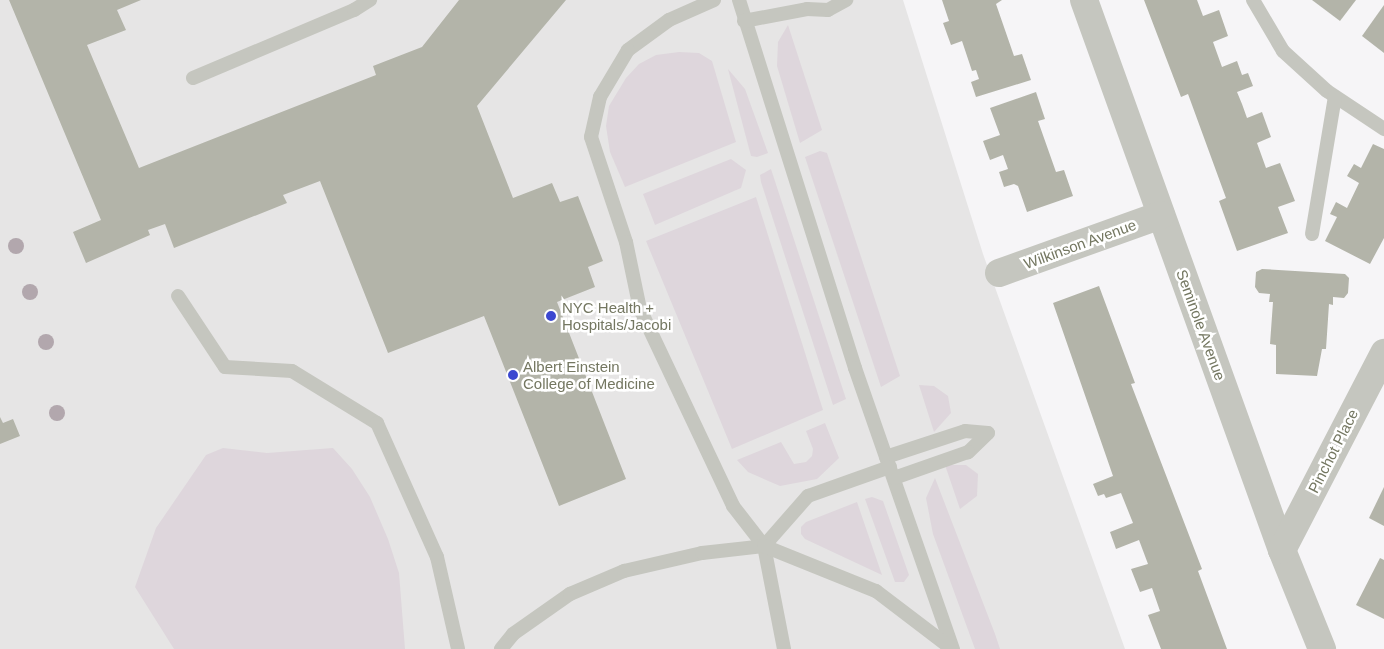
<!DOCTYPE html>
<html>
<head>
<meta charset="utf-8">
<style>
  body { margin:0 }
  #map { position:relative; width:1384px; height:649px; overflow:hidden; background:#f6f5f7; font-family:Helvetica,sans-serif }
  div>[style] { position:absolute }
  .built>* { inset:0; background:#e6e5e5 }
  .green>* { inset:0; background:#ded6dc }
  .building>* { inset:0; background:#b3b4a9 }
  .lane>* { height:14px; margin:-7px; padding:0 7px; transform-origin:7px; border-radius:7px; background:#c5c6bf }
  .street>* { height:28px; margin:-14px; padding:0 14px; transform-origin:14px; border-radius:14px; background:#c5c6bf }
  .trees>* { width:16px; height:16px; margin:-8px; border-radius:50%; background:#b2a7ad }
  .dots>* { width:14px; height:14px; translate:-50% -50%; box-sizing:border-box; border:2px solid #fff; border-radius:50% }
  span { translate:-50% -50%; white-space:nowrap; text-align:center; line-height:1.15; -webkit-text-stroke:5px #fff; paint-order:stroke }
  .street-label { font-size:15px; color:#747761 }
  .poi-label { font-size:15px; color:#747761 }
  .left { translate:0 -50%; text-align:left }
</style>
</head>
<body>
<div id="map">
  <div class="built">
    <div style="clip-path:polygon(0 0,903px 0,983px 254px,1125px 649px,0 649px)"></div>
  </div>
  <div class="green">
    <div style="clip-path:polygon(788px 25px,822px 130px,800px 143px,777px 66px,778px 42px)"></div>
    <div style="clip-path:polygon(679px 52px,699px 53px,712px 61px,736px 142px,625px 187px,610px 152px,606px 126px,609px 106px,626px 78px,639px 64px,656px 55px)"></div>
    <div style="clip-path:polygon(728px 69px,745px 89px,768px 153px,757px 157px,751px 156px)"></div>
    <div style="clip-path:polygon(820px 151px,827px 153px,900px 376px,881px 387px,805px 157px)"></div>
    <div style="clip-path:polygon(731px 159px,746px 170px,741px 188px,655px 225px,643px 194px)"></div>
    <div style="clip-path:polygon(771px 169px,846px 399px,833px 405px,761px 182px,760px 175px)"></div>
    <div style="clip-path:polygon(756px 197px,823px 410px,732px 449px,646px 241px)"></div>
    <div style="clip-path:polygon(919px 385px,934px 386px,948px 396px,951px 413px,934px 432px)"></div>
    <div style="clip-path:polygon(825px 423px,839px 458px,817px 479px,780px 486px,748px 472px,737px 460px,781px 442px,794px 464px,806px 462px,812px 456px,813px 449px,806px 431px)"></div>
    <div style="clip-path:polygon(223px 448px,267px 453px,333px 448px,352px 469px,370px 497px,388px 539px,399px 573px,405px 649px,174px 649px,135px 587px,156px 528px,206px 455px)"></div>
    <div style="clip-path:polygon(945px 465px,966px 465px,978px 474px,977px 496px,960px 509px)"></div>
    <div style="clip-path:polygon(935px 478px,995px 634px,1000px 649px,975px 649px,933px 534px,926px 498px)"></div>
    <div style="clip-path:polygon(872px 497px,883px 501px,909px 575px,904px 582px,895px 582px,865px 499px)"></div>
    <div style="clip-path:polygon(857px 502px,882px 575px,805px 539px,801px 534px,801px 527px,806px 522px)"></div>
  </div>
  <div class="building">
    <div style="clip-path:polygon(9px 0,141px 0,117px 10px,126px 30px,87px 45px,139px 168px,376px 75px,373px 66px,422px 47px,459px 0,566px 0,477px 106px,513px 198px,552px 183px,560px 202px,578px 196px,603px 261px,588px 267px,595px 287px,557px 302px,626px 479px,559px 506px,484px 316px,388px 353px,320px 181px,283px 195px,287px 203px,174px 248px,165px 224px,148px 230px,150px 235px,86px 263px,73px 232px,101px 220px)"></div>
    <div style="clip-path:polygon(942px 0,1002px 0,996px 4px,1014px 56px,1022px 54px,1031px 80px,976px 97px,971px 82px,979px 79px,976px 70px,972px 71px,962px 41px,951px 45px,943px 23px,949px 21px)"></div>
    <div style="clip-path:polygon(1144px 0,1197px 0,1203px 16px,1219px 10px,1228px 36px,1213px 42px,1222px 67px,1237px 61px,1242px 75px,1248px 73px,1253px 86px,1237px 92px,1242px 104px,1247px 118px,1262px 112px,1271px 137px,1257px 143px,1266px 168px,1280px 163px,1295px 201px,1278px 207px,1288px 233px,1237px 251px,1219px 201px,1226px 198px,1188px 94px,1181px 97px)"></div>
    <div style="clip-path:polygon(1312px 0,1356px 0,1340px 21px)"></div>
    <div style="clip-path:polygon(1384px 5px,1384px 53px,1362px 36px)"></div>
    <div style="clip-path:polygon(1036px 92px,1045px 119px,1038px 121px,1056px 172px,1064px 170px,1073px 196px,1027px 212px,1018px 186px,1014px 184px,1004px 187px,999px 172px,1008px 169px,1003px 155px,990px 160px,983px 141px,1000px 135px,990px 108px)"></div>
    <div style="clip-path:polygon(1373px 144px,1384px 149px,1384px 238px,1370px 264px,1325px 241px,1337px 217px,1330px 214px,1336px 202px,1347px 208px,1359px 183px,1347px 176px,1354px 164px,1361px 168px)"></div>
    <div style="clip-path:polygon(1262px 269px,1345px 274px,1349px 278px,1348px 293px,1344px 298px,1333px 297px,1333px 305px,1329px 304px,1326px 349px,1322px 349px,1317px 376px,1276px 374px,1276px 345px,1270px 344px,1273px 302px,1269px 302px,1270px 294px,1259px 293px,1255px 287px,1256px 272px)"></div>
    <div style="clip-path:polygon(1099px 286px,1135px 383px,1131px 384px,1202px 569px,1198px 571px,1227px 649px,1161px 649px,1148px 615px,1160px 611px,1152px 588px,1140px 592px,1131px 569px,1148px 564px,1139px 540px,1116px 549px,1110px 532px,1133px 523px,1121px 493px,1106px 498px,1104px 494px,1098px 496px,1093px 484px,1113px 476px,1053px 303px)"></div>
    <div style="clip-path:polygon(0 417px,3px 423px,13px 419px,20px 436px,0 444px)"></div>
    <div style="clip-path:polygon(1384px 487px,1384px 526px,1369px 518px)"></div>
    <div style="clip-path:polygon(1380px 558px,1384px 560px,1384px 619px,1356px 605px)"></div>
  </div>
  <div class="lane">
    <div style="left:714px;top:0;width:49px;rotate:156deg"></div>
    <div style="left:669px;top:20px;width:51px;rotate:143.8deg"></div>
    <div style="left:628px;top:50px;width:55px;rotate:120.8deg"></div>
    <div style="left:600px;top:97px;width:41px;rotate:102.7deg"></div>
    <div style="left:591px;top:137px;width:111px;rotate:71.6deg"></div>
    <div style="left:626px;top:242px;width:68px;rotate:78.2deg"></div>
    <div style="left:640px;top:309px;width:218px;rotate:64.7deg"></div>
    <div style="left:733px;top:506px;width:51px;rotate:52.2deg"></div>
    <div style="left:764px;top:546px;width:105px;rotate:79deg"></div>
    <div style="left:739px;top:0;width:386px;rotate:72.5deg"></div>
    <div style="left:855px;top:368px;width:298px;rotate:70.8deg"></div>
    <div style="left:1253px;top:0;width:59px;rotate:59.5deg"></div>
    <div style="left:1283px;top:51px;width:59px;rotate:42.3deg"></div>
    <div style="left:1327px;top:91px;width:69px;rotate:33.7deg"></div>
    <div style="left:744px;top:21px;width:64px;rotate:-10.8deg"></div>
    <div style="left:807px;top:9px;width:21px;rotate:3deg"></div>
    <div style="left:828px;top:10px;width:21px;rotate:-29deg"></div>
    <div style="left:193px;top:78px;width:175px;rotate:-22.9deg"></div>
    <div style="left:354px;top:10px;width:19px;rotate:-32deg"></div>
    <div style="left:1312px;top:234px;width:139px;rotate:-80.5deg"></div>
    <div style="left:178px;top:296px;width:85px;rotate:56.5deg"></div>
    <div style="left:225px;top:367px;width:67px;rotate:3.4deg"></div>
    <div style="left:292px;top:371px;width:100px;rotate:31.5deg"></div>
    <div style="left:377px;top:423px;width:147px;rotate:65.9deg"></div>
    <div style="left:437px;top:557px;width:94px;rotate:77.1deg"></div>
    <div style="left:886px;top:457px;width:83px;rotate:-18.2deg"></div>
    <div style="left:965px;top:431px;width:23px;rotate:5deg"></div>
    <div style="left:988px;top:433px;width:28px;rotate:136deg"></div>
    <div style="left:968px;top:452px;width:78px;rotate:160.6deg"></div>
    <div style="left:764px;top:546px;width:67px;rotate:-48.7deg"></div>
    <div style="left:808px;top:496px;width:87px;rotate:-19.5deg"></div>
    <div style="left:501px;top:649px;width:19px;rotate:-51deg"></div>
    <div style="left:513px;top:634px;width:70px;rotate:-35.1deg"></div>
    <div style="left:570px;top:594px;width:59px;rotate:-23.1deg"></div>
    <div style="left:624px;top:571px;width:80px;rotate:-13deg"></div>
    <div style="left:702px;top:553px;width:62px;rotate:-6.4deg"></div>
    <div style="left:764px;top:546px;width:121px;rotate:21.9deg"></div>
    <div style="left:876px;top:591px;width:96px;rotate:37.3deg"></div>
  </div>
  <div class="street">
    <div style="left:1084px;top:0;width:585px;rotate:70.2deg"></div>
    <div style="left:1282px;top:550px;width:107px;rotate:68deg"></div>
    <div style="left:999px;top:273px;width:172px;rotate:-19.7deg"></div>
    <div style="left:1282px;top:550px;width:222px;rotate:-62.6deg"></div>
  </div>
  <div class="trees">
    <div style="left:16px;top:246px"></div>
    <div style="left:30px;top:292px"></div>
    <div style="left:46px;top:342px"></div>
    <div style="left:57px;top:413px"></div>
  </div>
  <div class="dots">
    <div style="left:551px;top:316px;background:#3c48d0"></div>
    <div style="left:513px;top:375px;background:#3c48d0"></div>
  </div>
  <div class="street-label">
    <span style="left:1080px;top:244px;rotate:-20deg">Wilkinson Avenue</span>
    <span style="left:1201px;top:325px;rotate:70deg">Seminole Avenue</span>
    <span style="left:1333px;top:451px;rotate:-63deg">Pinchot Place</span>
  </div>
  <div class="poi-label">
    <span class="left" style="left:562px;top:316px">NYC Health +<br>Hospitals/Jacobi</span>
    <span class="left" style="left:523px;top:375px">Albert Einstein<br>College of Medicine</span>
  </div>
</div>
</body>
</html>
